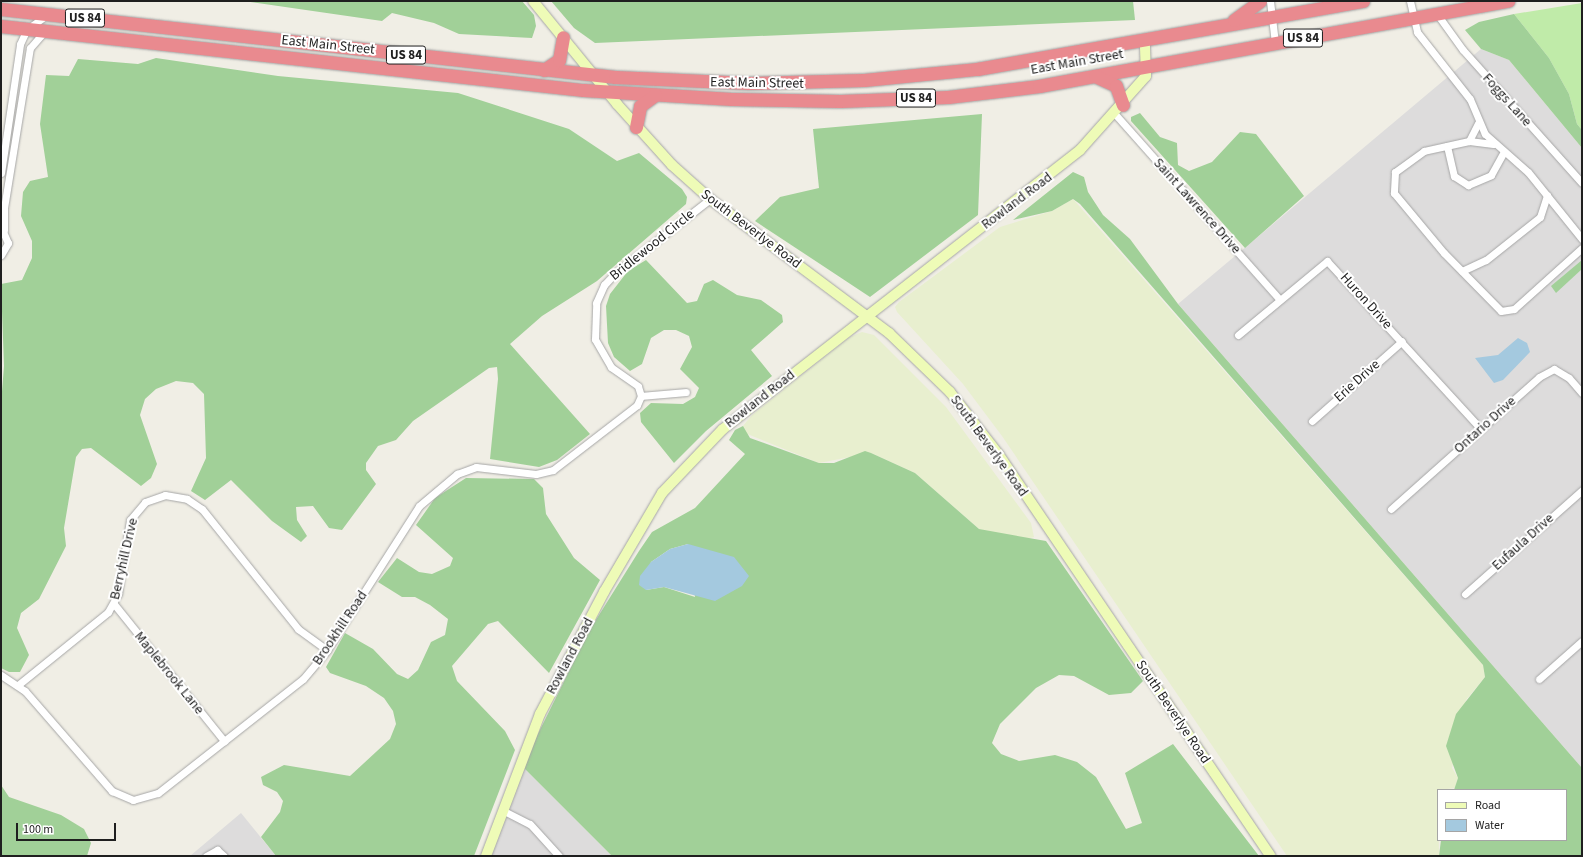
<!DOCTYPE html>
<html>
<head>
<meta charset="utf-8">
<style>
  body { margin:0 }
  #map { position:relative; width:1583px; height:857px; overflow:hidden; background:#f0eee5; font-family:"Source Sans 3",sans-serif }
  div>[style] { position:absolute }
  .residential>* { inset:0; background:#dddcdc }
  .farmland>* { inset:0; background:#e8efcf }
  .grass>* { inset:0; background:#c0eba9 }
  .forest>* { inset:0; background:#a1d098 }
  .water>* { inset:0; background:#a4c9df }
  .roads { filter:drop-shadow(0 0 1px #a6a6a6) drop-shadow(0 0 1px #a6a6a6) }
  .street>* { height:7px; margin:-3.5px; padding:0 3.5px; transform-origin:3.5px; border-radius:3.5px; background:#fff }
  .secondary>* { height:10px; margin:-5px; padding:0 5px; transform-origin:5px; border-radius:5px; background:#eefbb7 }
  .highway>* { height:13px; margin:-6.5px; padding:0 6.5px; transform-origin:6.5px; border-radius:6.5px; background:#e98a8f }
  span { translate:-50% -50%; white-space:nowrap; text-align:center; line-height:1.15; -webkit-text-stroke:4px #fff; paint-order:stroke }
  .shield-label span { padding:1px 3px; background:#fff; border:1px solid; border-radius:3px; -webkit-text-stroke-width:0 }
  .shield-label { font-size:13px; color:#1f1f1f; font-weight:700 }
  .street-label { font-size:14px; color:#1f1f1f }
  .frame { position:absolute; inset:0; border:2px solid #1f1f1f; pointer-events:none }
  .legend { position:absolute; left:1437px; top:789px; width:130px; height:52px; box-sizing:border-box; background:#fff; border:1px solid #a5a5a5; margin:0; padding:5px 7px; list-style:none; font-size:12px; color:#1f1f1f }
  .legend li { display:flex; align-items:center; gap:8px; height:20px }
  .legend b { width:20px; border:1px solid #a5a5a5 }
  .scale { position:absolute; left:16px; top:823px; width:100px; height:18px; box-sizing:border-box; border:2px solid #1f1f1f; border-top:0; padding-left:5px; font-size:12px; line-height:14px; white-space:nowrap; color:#1f1f1f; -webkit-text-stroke:3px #fff; paint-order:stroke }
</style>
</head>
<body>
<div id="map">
  <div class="residential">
    <div style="clip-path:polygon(1481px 49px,1509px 60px,1582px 148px,1582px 768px,1178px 304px)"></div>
    <div style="clip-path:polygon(522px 766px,612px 856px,490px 856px)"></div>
    <div style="clip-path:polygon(241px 813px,276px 856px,190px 856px)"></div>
  </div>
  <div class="farmland">
    <div style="clip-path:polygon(1073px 199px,1483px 665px,1485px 677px,1466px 700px,1452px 768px,1458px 778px,1455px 788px,1438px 790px,1439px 856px,1287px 856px,1002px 436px,963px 384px,897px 312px,895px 307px,899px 302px,1000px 227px,1052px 211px)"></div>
    <div style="clip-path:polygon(862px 332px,874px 335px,946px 407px,1031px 523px,1034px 537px,1022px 540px,979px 529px,915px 473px,871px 453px,819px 463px,745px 433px,743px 426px,752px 415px,850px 337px)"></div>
  </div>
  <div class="grass">
    <div style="clip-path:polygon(1582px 3px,1582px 130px,1577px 124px,1569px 94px,1549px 58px,1514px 14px)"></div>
  </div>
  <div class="forest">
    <div style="clip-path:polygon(243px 1px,522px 1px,534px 15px,536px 26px,532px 38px,459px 34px,434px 23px,392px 13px,382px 21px)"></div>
    <div style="clip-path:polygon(551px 1px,1133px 1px,1135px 20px,595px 43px,574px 28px)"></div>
    <div style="clip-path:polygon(1514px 14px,1549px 58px,1569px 94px,1577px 124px,1582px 130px,1582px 148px,1509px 60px,1481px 49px,1465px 30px,1479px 22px)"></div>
    <div style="clip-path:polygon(156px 58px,278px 76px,458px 93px,569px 129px,617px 161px,639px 153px,682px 189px,687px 197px,686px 204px,597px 281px,542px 316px,510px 344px,590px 434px,557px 460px,539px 467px,490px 459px,498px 379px,497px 367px,489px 368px,413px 421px,396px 440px,378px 446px,366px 463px,366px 470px,376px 484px,342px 530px,329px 528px,313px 506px,296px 507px,297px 520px,307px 536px,301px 542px,272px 521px,231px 480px,205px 500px,191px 491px,206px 458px,204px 394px,193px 383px,176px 381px,156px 389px,145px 399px,140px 415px,157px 464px,151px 478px,141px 486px,91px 448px,82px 449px,76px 457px,64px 528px,66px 546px,39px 599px,21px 613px,17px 628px,29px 655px,20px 672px,9px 672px,1px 668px,1px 404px,4px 366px,1px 284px,22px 280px,32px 258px,32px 241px,21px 216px,23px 192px,30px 181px,48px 177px,40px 124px,46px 75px,69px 76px,78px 59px,138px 64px)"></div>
    <div style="clip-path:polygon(1140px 113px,1160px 137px,1177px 143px,1178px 165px,1189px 171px,1212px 162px,1240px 132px,1256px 134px,1304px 196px,1245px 248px,1131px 121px,1131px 117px)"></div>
    <div style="clip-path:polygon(982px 114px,978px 215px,870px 297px,755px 221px,780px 197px,819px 188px,813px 129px)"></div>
    <div style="clip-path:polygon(1073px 172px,1084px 177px,1088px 192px,1103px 215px,1130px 239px,1178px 304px,1582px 768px,1582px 856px,1439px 856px,1441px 840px,1566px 840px,1566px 790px,1454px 790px,1458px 778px,1446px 746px,1456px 714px,1485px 677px,1483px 665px,1080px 204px,1073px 199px,1052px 211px,1013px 220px)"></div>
    <div style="clip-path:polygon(646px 260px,687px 303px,697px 301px,704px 284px,713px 280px,737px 295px,761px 300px,782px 315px,783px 322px,751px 350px,772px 376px,706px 431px,674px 463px,641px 422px,640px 413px,651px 403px,683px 404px,695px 397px,699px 388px,680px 369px,692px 347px,689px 336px,676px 330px,664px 330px,651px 338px,642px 364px,630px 371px,614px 357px,608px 343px,606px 306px,610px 294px,628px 271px)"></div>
    <div style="clip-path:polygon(1582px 260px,1582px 269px,1556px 293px,1551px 286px)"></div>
    <div style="clip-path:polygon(evenodd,743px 426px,750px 438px,819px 463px,834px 463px,865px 451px,871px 453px,915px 473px,979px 529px,1046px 541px,1143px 681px,1131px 693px,1109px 695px,1074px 676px,1059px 675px,1036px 688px,1000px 724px,992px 743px,1001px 754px,1019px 761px,1055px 755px,1077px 762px,1096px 777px,1126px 829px,1142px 823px,1125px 773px,1173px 744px,1259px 856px,612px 856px,522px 766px,589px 631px,639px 551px,652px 532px,695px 508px,745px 454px,729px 440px,735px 430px,743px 426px,688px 544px,695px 597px,664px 587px,646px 590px,651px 562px,670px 549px,688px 544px)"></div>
    <div style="clip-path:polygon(466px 478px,534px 479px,543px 488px,546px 514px,574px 558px,600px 580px,549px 673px,498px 621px,488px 624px,452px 666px,457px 681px,505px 731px,515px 750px,474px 856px,276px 856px,261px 837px,280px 812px,283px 801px,277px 792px,263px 785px,261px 777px,284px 765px,350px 776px,390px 739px,396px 724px,393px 711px,384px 698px,366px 686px,330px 673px,326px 667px,345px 633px,373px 649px,397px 674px,408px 679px,418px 670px,431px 642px,445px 635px,448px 619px,430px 605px,415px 597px,402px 597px,378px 582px,397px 558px,419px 572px,432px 574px,450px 566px,453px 558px,416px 525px,435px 498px)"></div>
    <div style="clip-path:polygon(1px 785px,9px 797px,61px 815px,84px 829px,91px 843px,87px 856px,1px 856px)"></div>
  </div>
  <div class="water">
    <div style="clip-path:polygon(1518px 338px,1527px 343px,1530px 352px,1503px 380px,1494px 383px,1475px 358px,1498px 355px)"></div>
    <div style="clip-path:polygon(688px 544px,734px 557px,749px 576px,742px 586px,715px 601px,664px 587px,646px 590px,639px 585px,640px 576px,651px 562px,670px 549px)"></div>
  </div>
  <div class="roads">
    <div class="street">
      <div style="left:1270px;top:1px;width:42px;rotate:83.2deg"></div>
      <div style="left:1410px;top:1px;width:32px;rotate:77deg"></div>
      <div style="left:1417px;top:32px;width:85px;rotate:51.7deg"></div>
      <div style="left:1470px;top:99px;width:38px;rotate:67deg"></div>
      <div style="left:1485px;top:134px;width:57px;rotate:41.5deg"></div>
      <div style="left:1528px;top:172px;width:86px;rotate:51.1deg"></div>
      <div style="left:1437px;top:14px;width:44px;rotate:54.2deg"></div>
      <div style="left:1463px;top:50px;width:178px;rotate:48.2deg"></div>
      <div style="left:1115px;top:114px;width:247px;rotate:48.4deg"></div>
      <div style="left:1469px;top:141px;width:20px;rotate:-63deg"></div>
      <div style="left:1493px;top:144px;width:24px;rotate:-173deg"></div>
      <div style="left:1469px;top:141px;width:46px;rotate:167.5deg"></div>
      <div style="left:1424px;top:151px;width:36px;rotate:144deg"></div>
      <div style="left:1395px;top:172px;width:21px;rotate:93deg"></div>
      <div style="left:1394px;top:193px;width:78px;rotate:50.2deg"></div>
      <div style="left:1444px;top:253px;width:81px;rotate:45.5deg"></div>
      <div style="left:1501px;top:311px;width:13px;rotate:-9deg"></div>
      <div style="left:1514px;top:309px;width:91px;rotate:-41.9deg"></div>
      <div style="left:1447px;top:146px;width:31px;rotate:77deg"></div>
      <div style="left:1454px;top:176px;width:17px;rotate:33deg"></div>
      <div style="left:1468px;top:185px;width:25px;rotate:-23deg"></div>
      <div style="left:1491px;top:175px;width:26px;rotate:-61deg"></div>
      <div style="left:1px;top:173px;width:130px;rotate:-81.6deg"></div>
      <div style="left:20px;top:44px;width:17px;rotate:-65deg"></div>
      <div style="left:27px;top:29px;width:24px;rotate:-35deg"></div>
      <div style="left:4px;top:230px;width:22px;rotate:-90deg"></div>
      <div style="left:4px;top:208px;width:162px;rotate:-80.8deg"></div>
      <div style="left:30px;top:48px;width:23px;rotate:-49deg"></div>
      <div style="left:1px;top:255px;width:14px;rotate:-60deg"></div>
      <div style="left:8px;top:243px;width:17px;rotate:-114deg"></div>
      <div style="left:1462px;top:271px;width:26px;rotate:-25deg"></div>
      <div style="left:1486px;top:260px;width:69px;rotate:-38.5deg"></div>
      <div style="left:1540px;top:217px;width:23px;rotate:-72deg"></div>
      <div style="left:1238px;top:335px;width:116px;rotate:-39.7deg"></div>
      <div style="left:1327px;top:261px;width:228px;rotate:47.5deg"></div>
      <div style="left:641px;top:396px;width:45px;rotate:-5.1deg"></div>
      <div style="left:1312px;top:421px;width:120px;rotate:-41.6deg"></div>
      <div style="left:1391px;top:509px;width:198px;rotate:-41.7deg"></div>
      <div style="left:1539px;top:377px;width:17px;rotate:-28deg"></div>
      <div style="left:1554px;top:369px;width:17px;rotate:31deg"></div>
      <div style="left:1569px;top:378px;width:20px;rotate:49deg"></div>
      <div style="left:1465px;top:594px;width:157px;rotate:-41.6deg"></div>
      <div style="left:114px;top:604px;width:176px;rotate:51.2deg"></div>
      <div style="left:1px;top:675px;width:29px;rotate:34deg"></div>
      <div style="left:25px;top:691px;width:133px;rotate:49deg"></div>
      <div style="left:112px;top:791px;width:23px;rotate:23deg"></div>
      <div style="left:133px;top:800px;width:26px;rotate:-16deg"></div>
      <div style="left:158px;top:793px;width:184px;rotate:-38.2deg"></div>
      <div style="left:303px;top:679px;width:38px;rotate:-50deg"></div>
      <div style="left:327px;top:650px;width:171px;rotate:-57.4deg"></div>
      <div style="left:419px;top:506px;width:50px;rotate:-40.1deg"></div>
      <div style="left:457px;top:474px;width:20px;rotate:-20deg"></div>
      <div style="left:476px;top:467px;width:60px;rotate:6.7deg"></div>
      <div style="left:536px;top:474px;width:17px;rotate:-13deg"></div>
      <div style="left:553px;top:470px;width:106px;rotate:-37.7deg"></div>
      <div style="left:637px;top:405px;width:10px;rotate:-66deg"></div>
      <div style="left:641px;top:396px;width:10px;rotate:-107deg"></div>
      <div style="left:638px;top:386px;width:33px;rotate:-145deg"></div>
      <div style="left:611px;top:367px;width:32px;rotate:-120deg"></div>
      <div style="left:595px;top:339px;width:36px;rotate:-88deg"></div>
      <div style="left:596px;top:303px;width:20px;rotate:-66deg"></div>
      <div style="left:604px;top:285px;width:16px;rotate:-47deg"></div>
      <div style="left:615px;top:273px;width:120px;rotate:-37.9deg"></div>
      <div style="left:1539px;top:679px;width:57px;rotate:-41.5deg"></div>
      <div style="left:18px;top:685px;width:116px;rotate:-39deg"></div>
      <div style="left:108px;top:612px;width:21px;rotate:-61deg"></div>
      <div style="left:118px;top:594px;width:75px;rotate:-80.8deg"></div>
      <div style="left:130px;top:520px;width:23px;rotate:-50deg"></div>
      <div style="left:145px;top:502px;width:21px;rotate:-19deg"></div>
      <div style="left:165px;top:495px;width:22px;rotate:10deg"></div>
      <div style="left:187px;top:499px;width:18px;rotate:34deg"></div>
      <div style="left:202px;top:509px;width:154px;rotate:51.3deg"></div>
      <div style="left:298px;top:629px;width:36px;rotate:36deg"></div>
      <div style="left:502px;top:810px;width:31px;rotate:27deg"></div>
      <div style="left:530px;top:824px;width:43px;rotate:47.8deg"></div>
      <div style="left:206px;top:856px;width:13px;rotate:-29deg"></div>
      <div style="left:217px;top:850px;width:9px;rotate:41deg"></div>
    </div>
    <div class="secondary">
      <div style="left:533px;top:1px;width:133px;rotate:50.8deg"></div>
      <div style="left:617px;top:104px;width:82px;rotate:48deg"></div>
      <div style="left:672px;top:165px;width:51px;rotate:41.8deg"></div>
      <div style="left:710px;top:199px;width:224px;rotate:36.8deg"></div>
      <div style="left:889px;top:333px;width:85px;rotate:44deg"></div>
      <div style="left:950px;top:392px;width:80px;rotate:52.1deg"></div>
      <div style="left:999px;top:455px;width:484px;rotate:55.9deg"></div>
      <div style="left:486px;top:856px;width:152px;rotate:-69.2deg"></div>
      <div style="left:540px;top:714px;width:138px;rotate:-62.3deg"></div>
      <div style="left:604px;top:592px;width:115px;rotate:-59.6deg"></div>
      <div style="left:662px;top:493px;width:88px;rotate:-46.4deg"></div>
      <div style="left:723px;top:429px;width:453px;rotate:-38deg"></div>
      <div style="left:1080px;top:150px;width:99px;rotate:-48.3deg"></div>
      <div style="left:1146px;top:76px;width:35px;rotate:-92deg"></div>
    </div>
    <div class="highway">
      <div style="left:1px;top:9px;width:618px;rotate:6.32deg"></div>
      <div style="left:615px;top:77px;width:134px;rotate:2.6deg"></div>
      <div style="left:749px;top:83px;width:115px;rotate:-1.5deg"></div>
      <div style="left:864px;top:80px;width:114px;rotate:-5.6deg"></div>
      <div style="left:977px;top:69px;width:392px;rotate:-10deg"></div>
      <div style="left:1234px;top:20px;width:32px;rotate:-36deg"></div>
      <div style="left:1px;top:26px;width:586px;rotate:6.28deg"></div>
      <div style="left:583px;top:90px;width:149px;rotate:3.5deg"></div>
      <div style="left:732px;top:99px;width:108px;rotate:1.1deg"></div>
      <div style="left:840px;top:101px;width:108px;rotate:-2.1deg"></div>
      <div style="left:948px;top:97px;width:92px;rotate:-6.9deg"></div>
      <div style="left:1039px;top:86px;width:477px;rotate:-10.3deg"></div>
      <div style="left:544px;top:70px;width:18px;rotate:-34deg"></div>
      <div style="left:559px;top:60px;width:23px;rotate:-80deg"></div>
      <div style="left:1095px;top:76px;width:23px;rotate:25deg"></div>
      <div style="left:1116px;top:86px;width:20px;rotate:70deg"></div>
      <div style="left:636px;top:127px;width:21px;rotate:-79deg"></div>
      <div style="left:640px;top:106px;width:19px;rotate:-36deg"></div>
    </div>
  </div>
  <div class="shield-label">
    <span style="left:85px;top:18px">US 84</span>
    <span style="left:1303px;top:38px">US 84</span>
    <span style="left:406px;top:55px">US 84</span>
    <span style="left:916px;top:98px">US 84</span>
  </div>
  <div class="street-label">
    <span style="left:328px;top:45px;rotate:6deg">East Main Street</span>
    <span style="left:1077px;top:62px;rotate:-10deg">East Main Street</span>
    <span style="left:757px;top:83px;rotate:1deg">East Main Street</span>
    <span style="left:1507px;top:100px;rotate:48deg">Foggs Lane</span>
    <span style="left:1017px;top:201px;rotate:-37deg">Rowland Road</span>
    <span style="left:1197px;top:206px;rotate:48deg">Saint Lawrence Drive</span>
    <span style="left:751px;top:229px;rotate:37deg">South Beverlye Road</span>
    <span style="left:652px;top:245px;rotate:-39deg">Bridlewood Circle</span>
    <span style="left:1366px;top:301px;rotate:48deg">Huron Drive</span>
    <span style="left:1357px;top:381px;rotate:-42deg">Erie Drive</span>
    <span style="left:760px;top:399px;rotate:-38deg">Rowland Road</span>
    <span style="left:1485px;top:425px;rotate:-42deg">Ontario Drive</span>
    <span style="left:989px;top:446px;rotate:54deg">South Beverlye Road</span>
    <span style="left:1523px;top:542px;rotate:-42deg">Eufaula Drive</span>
    <span style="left:124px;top:559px;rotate:-77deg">Berryhill Drive</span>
    <span style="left:340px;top:628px;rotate:-56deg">Brookhill Road</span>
    <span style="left:570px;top:656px;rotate:-62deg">Rowland Road</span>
    <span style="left:169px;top:673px;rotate:51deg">Maplebrook Lane</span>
    <span style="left:1173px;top:712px;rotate:56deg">South Beverlye Road</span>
  </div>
  <div class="frame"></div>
  <ul class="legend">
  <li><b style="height:5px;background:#eefbb7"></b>Road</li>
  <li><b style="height:11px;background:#a4c9df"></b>Water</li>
  </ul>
  <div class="scale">100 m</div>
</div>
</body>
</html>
